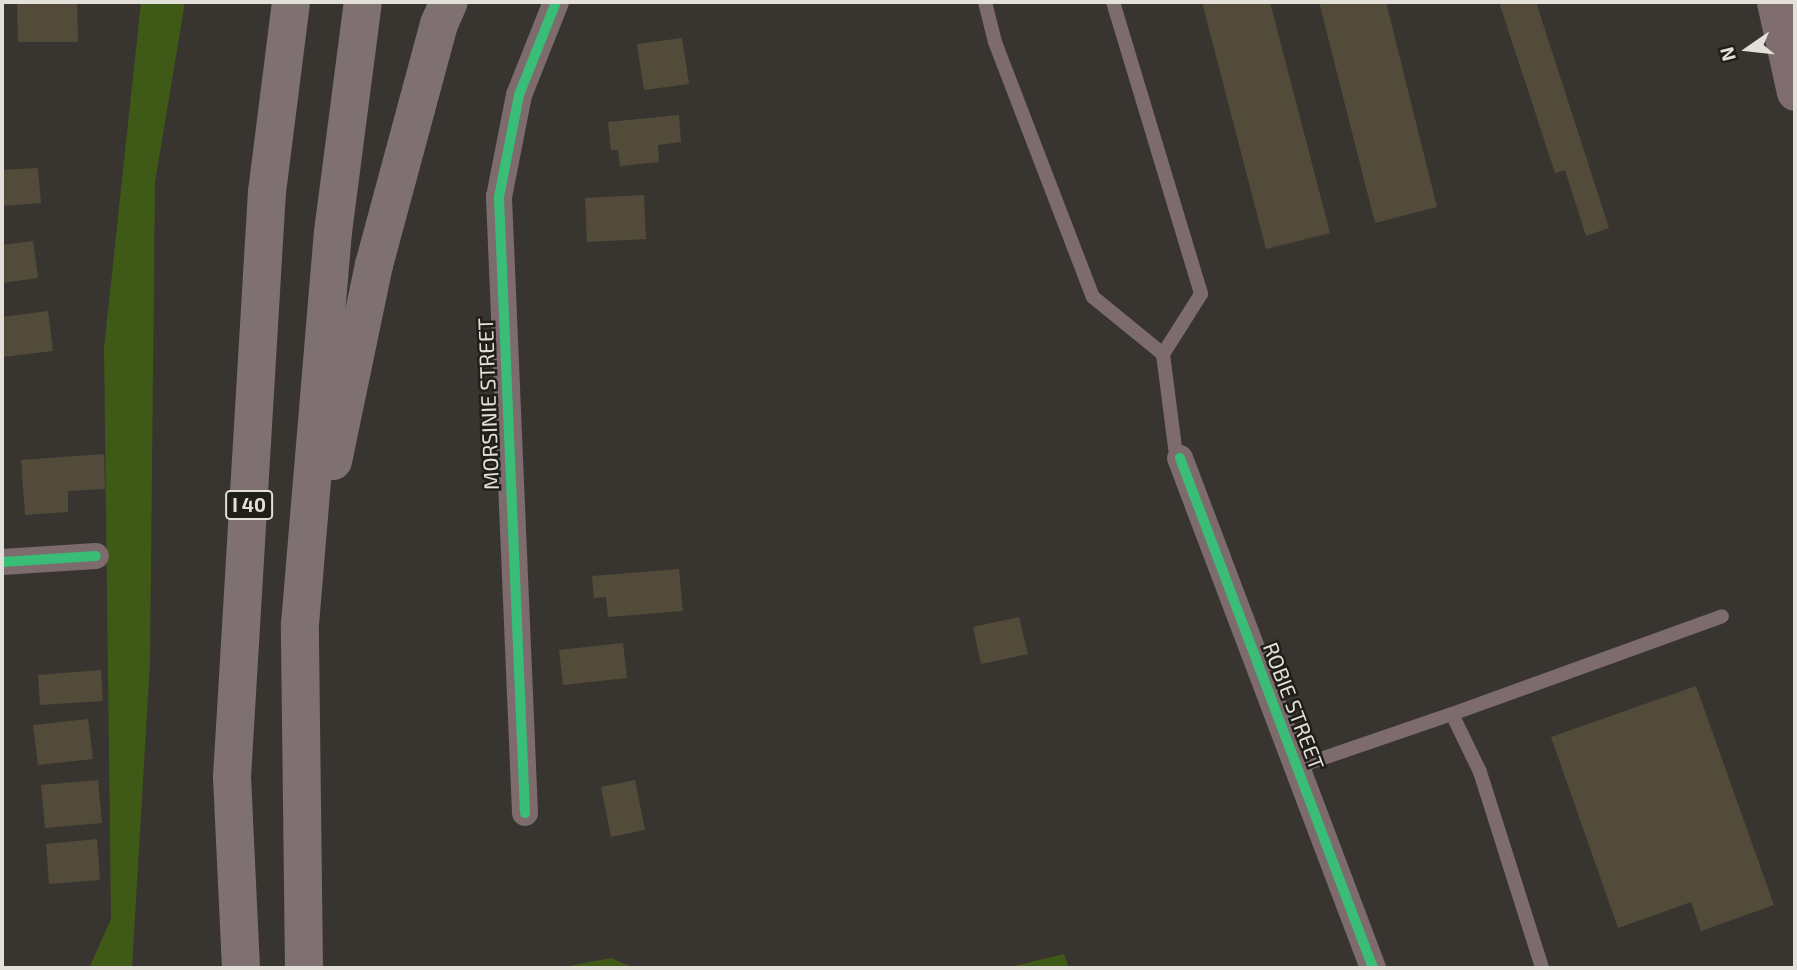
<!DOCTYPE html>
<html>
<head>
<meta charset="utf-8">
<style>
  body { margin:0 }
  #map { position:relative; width:1797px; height:970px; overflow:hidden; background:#383530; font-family:"Exo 2",sans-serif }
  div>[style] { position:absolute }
  .green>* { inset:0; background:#3f5917 }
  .building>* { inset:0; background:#524b3a }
  .lane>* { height:14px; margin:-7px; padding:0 7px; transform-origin:7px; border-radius:7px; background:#7d6b6e }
  .street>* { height:26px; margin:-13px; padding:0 13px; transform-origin:13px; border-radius:13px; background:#7d6b6e }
  .secondary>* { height:37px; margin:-18.5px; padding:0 18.5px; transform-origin:18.5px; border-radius:18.5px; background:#7f6c6f }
  .highway>* { height:38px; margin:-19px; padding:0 19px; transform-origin:19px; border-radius:19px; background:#7f7071 }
  .cycleway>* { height:10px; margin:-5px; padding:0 5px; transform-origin:5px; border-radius:5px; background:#3abd76 }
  span { translate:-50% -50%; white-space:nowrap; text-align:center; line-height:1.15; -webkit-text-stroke:5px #201e19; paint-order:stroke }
  .shield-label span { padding:2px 5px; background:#201e19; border:2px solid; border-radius:5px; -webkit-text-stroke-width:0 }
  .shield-label { font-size:19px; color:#e2e0d9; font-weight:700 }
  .street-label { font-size:21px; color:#e2e0d9 }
  .frame { position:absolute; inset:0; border:4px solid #e2e0d9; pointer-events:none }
  .north { position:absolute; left:1713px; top:14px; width:70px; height:70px; -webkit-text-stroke:5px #201e19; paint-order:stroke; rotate:256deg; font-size:19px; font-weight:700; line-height:28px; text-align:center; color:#e2e0d9 }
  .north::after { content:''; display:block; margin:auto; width:24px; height:32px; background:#e2e0d9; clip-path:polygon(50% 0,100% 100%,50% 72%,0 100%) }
</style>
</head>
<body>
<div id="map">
  <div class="green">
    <div style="clip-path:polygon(141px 2px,185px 2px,155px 182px,150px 662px,132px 968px,89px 968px,111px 919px,104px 348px)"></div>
    <div style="clip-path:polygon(1064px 954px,1069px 968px,1006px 968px)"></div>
    <div style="clip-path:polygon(611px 958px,634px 968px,558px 968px)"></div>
  </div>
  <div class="building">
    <div style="clip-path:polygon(17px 2px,77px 2px,78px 42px,18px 42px)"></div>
    <div style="clip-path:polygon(1202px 2px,1270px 2px,1330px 233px,1266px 249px)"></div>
    <div style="clip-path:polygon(1319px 2px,1386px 2px,1437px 207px,1375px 223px)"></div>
    <div style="clip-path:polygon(1499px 2px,1536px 2px,1609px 228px,1586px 236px,1565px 170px,1555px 173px)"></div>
    <div style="clip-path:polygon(682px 38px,689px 84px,644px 90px,637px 44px)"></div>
    <div style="clip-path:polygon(679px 115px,681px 142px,658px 145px,659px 162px,620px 166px,618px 150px,611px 150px,608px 122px)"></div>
    <div style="clip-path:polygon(38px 168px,41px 203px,2px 206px,2px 170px)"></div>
    <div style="clip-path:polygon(644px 195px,646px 239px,587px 242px,585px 198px)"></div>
    <div style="clip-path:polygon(33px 241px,38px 278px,2px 283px,2px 245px)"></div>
    <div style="clip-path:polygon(48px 311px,53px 351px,2px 357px,2px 317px)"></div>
    <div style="clip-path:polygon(104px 454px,105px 489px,68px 491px,68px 512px,25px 515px,21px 460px)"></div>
    <div style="clip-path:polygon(679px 569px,683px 611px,608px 617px,606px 597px,594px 598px,592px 576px)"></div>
    <div style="clip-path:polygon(1019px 617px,1028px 654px,981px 664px,973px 627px)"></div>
    <div style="clip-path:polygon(623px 643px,627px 678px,563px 685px,559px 650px)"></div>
    <div style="clip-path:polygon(101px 670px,103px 701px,40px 705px,38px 675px)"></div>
    <div style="clip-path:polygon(1696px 686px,1774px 905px,1701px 931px,1691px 902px,1618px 928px,1551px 737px)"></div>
    <div style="clip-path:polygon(88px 719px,93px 759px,38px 765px,33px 725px)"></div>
    <div style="clip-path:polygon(98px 780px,102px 823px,45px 828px,41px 785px)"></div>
    <div style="clip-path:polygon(635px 780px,645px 830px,611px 837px,601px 787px)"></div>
    <div style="clip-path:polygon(97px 839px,100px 880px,49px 884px,46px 844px)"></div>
  </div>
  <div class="lane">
    <div style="left:985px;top:2px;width:41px;rotate:76deg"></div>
    <div style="left:995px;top:42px;width:273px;rotate:69deg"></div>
    <div style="left:1093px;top:297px;width:90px;rotate:39.2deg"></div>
    <div style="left:1113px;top:2px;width:305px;rotate:73.2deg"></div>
    <div style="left:1201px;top:294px;width:71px;rotate:122.3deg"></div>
    <div style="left:1163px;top:354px;width:95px;rotate:82.7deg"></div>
    <div style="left:1175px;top:448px;width:11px;rotate:63deg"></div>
    <div style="left:1452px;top:714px;width:287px;rotate:-19.9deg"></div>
    <div style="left:1297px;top:767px;width:164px;rotate:-18.9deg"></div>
    <div style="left:1452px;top:714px;width:64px;rotate:64.2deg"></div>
    <div style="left:1480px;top:772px;width:206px;rotate:72.4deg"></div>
  </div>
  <div class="street">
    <div style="left:1180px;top:458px;width:545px;rotate:69.27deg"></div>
    <div style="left:2px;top:562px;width:94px;rotate:-3.7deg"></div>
    <div style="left:525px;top:813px;width:617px;rotate:-92.42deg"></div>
    <div style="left:499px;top:197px;width:104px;rotate:-78.9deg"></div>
    <div style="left:519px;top:95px;width:100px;rotate:-68.3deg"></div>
  </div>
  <div class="secondary">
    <div style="left:1775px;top:2px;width:92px;rotate:77.5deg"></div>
  </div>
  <div class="highway">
    <div style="left:333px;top:461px;width:200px;rotate:-78.2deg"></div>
    <div style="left:374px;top:265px;width:250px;rotate:-74.9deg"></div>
    <div style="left:439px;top:24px;width:24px;rotate:-66deg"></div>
    <div style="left:241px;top:968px;width:191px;rotate:-92.7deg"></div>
    <div style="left:232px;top:777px;width:586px;rotate:-86.58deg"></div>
    <div style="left:267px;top:192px;width:192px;rotate:-82.8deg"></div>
    <div style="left:304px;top:968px;width:344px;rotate:-90.7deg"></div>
    <div style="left:300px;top:624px;width:393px;rotate:-85.2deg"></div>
    <div style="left:333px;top:232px;width:232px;rotate:-82.6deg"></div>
  </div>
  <div class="cycleway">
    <div style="left:1180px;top:458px;width:545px;rotate:69.27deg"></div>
    <div style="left:2px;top:562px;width:94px;rotate:-3.7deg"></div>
    <div style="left:525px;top:813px;width:617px;rotate:-92.42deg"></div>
    <div style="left:499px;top:197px;width:104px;rotate:-78.9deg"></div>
    <div style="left:519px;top:95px;width:100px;rotate:-68.3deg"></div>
  </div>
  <div class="shield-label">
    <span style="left:249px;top:505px">I 40</span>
  </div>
  <div class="street-label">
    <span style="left:488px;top:404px;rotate:-92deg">MORSINIE STREET</span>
    <span style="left:1294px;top:706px;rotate:69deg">ROBIE STREET</span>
  </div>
  <div class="frame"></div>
  <div class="north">N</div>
</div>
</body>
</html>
